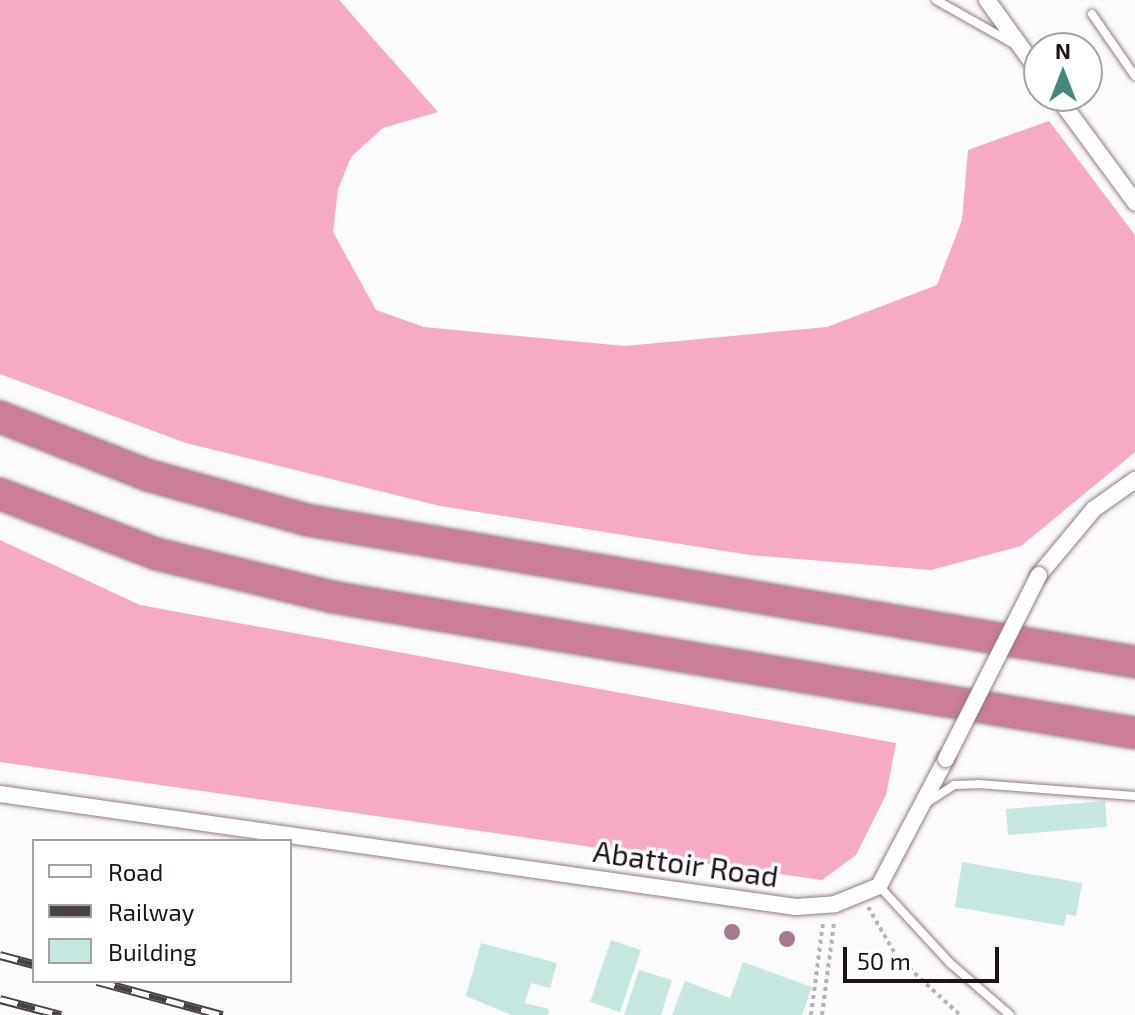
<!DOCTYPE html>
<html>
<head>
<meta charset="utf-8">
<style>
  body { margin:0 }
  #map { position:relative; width:1135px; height:1015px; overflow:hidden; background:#fbfbfb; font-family:"Exo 2",sans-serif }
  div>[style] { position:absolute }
  .forest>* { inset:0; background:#f6aac4 }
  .building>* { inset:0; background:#c6e7e0 }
  .path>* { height:4px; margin-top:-2px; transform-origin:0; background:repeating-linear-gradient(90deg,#b5b2b3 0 4px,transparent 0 8px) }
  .roads { filter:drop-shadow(0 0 2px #947981) drop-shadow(0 0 2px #947981) }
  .lane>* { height:8px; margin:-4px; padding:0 4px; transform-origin:4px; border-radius:4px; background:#fff }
  .street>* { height:16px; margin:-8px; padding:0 8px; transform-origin:8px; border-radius:8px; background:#fff }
  .highway>* { height:30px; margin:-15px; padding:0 15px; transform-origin:15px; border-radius:15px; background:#cb7d99 }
  .rail>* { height:9px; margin-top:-4.5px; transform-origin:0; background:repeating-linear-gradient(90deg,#fff 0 18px,#484043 0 36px); box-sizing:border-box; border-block:2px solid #484043 }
  .bridges { filter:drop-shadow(0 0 2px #947981) drop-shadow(0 0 2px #947981) }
  .street-bridge>* { height:16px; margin:-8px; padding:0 8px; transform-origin:8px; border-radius:8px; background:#fff }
  .trees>* { width:16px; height:16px; margin:-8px; border-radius:50%; background:#a5798e }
  span { translate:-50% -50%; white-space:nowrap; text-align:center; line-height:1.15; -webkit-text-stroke:7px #fff; paint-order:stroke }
  .street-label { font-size:30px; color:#1d1317 }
  .legend { position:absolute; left:32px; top:839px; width:260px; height:144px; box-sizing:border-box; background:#fff; border:2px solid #a5a1a2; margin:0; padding:10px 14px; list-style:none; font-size:24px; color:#1d1317 }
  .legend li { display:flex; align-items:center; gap:16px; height:40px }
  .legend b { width:40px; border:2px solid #a5a1a2 }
  .north { position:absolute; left:1023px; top:32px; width:80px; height:80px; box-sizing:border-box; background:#fff; border:2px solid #a5a1a2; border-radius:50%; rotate:0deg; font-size:22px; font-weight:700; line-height:32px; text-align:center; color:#1d1317 }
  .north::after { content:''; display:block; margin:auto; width:28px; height:36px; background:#45897d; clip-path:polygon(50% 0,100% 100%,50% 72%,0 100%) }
  .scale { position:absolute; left:843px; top:947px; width:156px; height:36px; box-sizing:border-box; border:4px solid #1d1317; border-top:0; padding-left:10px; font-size:24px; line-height:28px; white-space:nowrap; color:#1d1317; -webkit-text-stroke:6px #fff; paint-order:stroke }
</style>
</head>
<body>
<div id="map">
  <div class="forest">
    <div style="clip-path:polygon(0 0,339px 0,438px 112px,383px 128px,351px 157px,338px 189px,333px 232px,376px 310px,424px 327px,625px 346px,827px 327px,937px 285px,962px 220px,968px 150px,1049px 121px,1135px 235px,1135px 452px,1021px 546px,931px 570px,750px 555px,440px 506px,186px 443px,0 374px)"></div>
    <div style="clip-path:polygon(0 540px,140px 605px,896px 743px,886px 795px,856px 855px,822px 880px,0 762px)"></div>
  </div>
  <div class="building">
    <div style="clip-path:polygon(1105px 801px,1107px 827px,1008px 835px,1006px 809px)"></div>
    <div style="clip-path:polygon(962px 862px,1082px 883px,1076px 916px,1066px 914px,1064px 926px,955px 907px)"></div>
    <div style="clip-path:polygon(611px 940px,641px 950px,620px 1012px,590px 1002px)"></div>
    <div style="clip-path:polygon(481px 943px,557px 963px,550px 988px,531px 983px,525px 1003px,549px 1009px,548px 1015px,511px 1015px,466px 996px)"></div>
    <div style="clip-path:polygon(743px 962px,812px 987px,802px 1015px,672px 1015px,685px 981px,730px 998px)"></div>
    <div style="clip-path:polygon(639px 970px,672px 980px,661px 1015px,624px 1015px)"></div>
  </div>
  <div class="path">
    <div style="left:868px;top:907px;width:58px;rotate:59.9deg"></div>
    <div style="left:897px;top:957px;width:86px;rotate:42.6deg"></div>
    <div style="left:811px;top:1015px;width:94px;rotate:-82.6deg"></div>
    <div style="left:822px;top:1015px;width:94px;rotate:-82.6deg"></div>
  </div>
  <div class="roads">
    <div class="lane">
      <div style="left:936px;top:0;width:90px;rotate:29.4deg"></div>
      <div style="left:1092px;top:14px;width:75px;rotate:55.3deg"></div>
      <div style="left:928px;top:802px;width:31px;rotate:-33deg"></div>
      <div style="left:954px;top:785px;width:24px;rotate:-2deg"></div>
      <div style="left:978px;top:784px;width:157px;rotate:4.4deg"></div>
      <div style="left:879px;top:886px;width:105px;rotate:47.3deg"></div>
      <div style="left:950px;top:963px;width:79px;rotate:40.9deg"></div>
    </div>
    <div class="street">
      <div style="left:987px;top:0;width:89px;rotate:54.2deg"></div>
      <div style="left:1057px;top:96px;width:132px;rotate:53.7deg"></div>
      <div style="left:1039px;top:575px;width:86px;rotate:-50.2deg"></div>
      <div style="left:1094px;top:509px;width:50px;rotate:-35.3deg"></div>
      <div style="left:0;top:794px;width:804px;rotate:8.08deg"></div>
      <div style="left:796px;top:907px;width:39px;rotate:-4deg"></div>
      <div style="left:835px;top:904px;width:48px;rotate:-22.2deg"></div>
      <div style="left:879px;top:886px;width:144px;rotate:-62.2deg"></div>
    </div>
    <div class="highway">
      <div style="left:0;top:417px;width:158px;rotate:21.5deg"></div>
      <div style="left:147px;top:475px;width:166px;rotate:15.7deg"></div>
      <div style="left:307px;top:520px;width:840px;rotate:9.73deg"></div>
      <div style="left:0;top:494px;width:167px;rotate:21deg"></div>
      <div style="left:156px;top:554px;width:181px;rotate:13.7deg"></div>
      <div style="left:332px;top:597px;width:814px;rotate:9.61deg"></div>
    </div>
  </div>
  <div class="rail">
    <div style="left:0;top:955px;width:35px;rotate:15deg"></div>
    <div style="left:97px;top:981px;width:130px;rotate:15.2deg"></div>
    <div style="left:0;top:999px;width:63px;rotate:14.7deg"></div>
  </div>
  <div class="bridges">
    <div class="street-bridge">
      <div style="left:946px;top:759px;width:206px;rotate:-63.2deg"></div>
    </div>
  </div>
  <div class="trees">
    <div style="left:732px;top:932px"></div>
    <div style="left:787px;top:939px"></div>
  </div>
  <div class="street-label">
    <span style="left:686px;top:863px;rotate:8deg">Abattoir Road</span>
  </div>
  <ul class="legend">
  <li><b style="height:10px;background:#fff"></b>Road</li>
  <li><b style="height:10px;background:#484043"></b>Railway</li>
  <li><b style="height:22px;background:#c6e7e0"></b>Building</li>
  </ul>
  <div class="north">N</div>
  <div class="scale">50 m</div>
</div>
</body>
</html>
